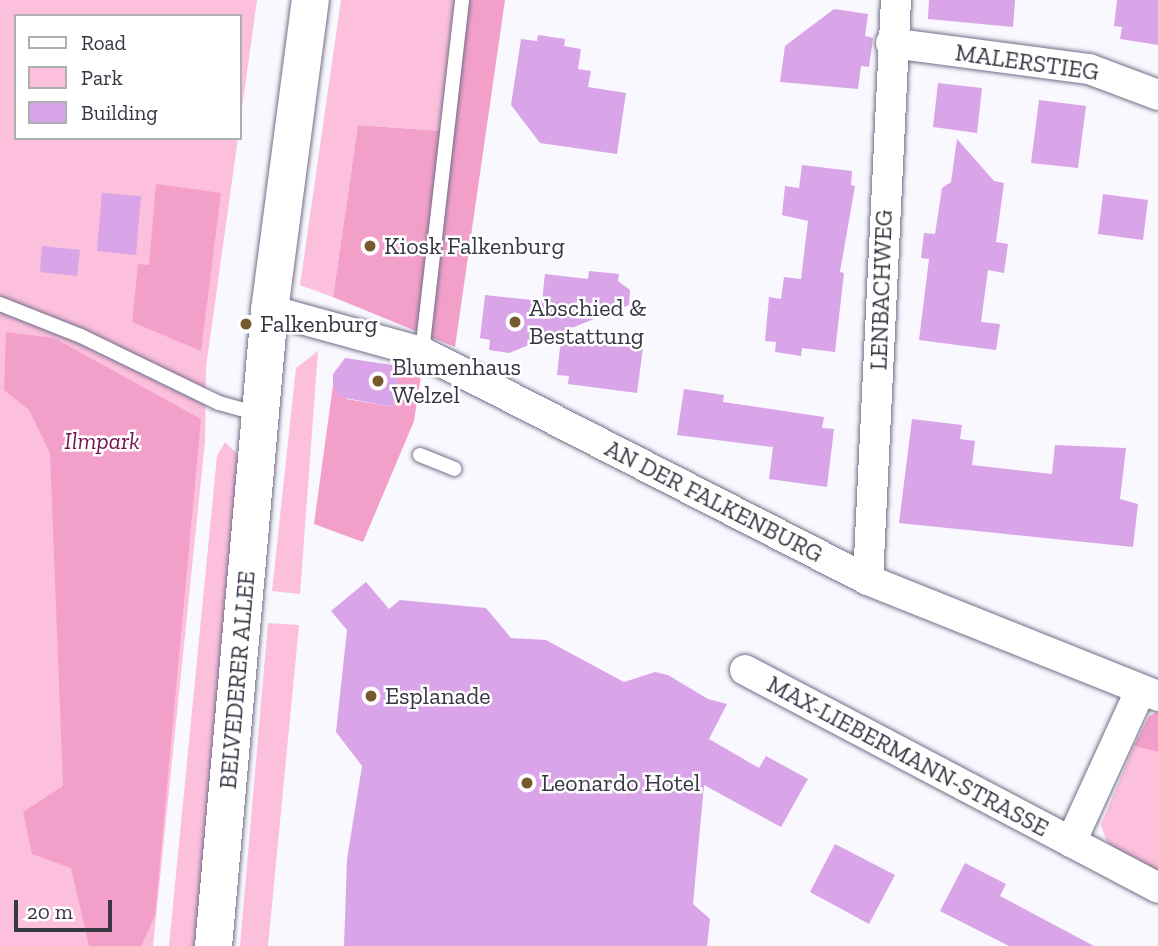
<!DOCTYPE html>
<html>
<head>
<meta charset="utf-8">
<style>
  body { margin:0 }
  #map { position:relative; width:1158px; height:946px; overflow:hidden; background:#f8f8fe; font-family:"Zilla Slab",serif }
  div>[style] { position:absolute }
  .green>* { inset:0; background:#fcbfdc }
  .forest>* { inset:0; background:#f2a0ca }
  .building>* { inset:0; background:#d9a4e8 }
  .roads { filter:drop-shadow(0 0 2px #716e88) drop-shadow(0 0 2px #716e88) }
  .service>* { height:14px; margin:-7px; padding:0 7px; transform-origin:7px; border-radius:7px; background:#fff }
  .minor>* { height:30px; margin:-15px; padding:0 15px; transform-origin:15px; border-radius:15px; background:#fff }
  .tertiary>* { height:37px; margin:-18.5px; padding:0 18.5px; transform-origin:18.5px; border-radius:18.5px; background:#fff }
  .dots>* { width:19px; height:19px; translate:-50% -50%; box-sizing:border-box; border:4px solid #fff; border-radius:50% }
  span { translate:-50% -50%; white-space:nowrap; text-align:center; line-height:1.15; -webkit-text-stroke:5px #fff; paint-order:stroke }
  .street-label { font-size:24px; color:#373642 }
  .poi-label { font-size:24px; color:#373642 }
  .left { translate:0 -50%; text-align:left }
  .park-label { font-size:24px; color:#73144f; font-style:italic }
  .legend { position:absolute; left:14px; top:14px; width:228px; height:126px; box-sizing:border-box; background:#fff; border:2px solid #afafb3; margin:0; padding:9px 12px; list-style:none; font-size:21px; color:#373642 }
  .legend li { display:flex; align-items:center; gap:14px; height:35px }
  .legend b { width:35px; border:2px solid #afafb3 }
  .scale { position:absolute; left:14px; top:900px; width:98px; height:32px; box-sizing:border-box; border:4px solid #373642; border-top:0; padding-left:9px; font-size:21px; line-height:24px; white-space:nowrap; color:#373642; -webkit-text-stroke:5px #fff; paint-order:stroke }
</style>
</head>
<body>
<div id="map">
  <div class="green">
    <div style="clip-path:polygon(0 0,257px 0,240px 123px,240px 16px,16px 16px,16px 138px,238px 138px,206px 367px,205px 441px,153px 946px,0 946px)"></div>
    <div style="clip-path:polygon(341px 0,458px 0,441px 131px,358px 125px,333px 297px,300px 285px)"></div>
    <div style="clip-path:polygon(318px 351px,300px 594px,272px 591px,296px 368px)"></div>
    <div style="clip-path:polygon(225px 442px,242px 459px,197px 946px,169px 946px,217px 456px)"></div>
    <div style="clip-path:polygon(268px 623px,299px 625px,268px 946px,240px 946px)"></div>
    <div style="clip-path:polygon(1134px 746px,1158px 752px,1158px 874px,1118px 853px,1106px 840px,1101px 825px)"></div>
  </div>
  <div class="forest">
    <div style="clip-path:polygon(458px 0,505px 0,455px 347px,333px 297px,358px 125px,441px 131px)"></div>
    <div style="clip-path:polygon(156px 184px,221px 193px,201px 351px,132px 322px,138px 264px,149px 265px)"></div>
    <div style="clip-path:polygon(6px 332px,54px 338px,201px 419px,155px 916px,141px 946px,89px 946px,71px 868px,32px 854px,23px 812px,63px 786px,50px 453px,29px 410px,4px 390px)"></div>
    <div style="clip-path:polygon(399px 366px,422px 369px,414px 421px,363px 542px,314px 524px,333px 385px,347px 399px,393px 407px)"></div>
    <div style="clip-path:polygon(1158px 712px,1158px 752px,1134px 746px,1149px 716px)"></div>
  </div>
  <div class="building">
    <div style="clip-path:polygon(929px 0,1015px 0,1013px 27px,928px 19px)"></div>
    <div style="clip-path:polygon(1117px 0,1158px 0,1158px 45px,1120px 39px,1122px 27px,1114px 26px)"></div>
    <div style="clip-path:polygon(834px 9px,868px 14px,865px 36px,873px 38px,869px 67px,861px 66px,858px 89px,780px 82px,785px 46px)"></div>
    <div style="clip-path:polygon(538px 35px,565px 39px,564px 46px,581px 49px,578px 69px,591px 71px,588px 87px,626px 93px,617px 154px,540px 143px,511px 105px,521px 39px,537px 41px)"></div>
    <div style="clip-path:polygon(938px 83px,982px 88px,977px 133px,933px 127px)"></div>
    <div style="clip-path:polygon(1039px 100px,1086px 106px,1078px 168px,1031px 163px)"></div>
    <div style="clip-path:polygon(957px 139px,994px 181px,1004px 183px,996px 242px,1008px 244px,1004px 273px,988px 270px,981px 322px,1000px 324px,996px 350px,919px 340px,929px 259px,921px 258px,924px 233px,935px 234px,942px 188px,951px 182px)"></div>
    <div style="clip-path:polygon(802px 165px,852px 171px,851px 185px,855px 186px,840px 272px,844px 273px,835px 352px,802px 348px,801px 356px,775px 352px,776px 342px,765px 341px,769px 297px,781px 299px,784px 277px,801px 279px,808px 221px,782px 215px,785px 186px,799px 188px)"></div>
    <div style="clip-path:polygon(102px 193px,141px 196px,136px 255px,97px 251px)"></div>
    <div style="clip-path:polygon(1103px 194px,1148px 200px,1143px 240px,1098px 234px)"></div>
    <div style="clip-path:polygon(42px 246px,80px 250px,77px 276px,40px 272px)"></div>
    <div style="clip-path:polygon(589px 271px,619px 274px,618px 281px,630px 290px,629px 305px,509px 353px,489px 350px,490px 340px,480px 338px,485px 295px,542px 301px,545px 274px,588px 279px)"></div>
    <div style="clip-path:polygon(561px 339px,643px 348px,637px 393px,568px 384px,569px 376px,557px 375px)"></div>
    <div style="clip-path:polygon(345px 358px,399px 366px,393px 407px,340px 397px,333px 385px,333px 374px)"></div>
    <div style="clip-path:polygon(684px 389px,724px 395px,723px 402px,824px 417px,822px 428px,834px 429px,827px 487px,769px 479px,773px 447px,677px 435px)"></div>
    <div style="clip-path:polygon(912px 419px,962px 425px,960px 439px,975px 441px,972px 465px,1052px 474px,1055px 445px,1126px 448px,1120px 499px,1138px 504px,1133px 547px,899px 523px)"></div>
    <div style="clip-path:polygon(366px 582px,389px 609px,400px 600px,486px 608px,511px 638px,546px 640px,624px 682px,655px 672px,668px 675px,708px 699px,727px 704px,709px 739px,759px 768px,766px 756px,808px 779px,781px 827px,704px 785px,693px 904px,710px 919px,707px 946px,344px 946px,347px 859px,362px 766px,336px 732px,347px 630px,331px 611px)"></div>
    <div style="clip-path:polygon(835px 844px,895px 875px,869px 924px,810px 892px)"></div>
    <div style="clip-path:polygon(965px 863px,1006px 884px,1000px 896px,1094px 946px,1009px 946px,940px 911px)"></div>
  </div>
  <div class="roads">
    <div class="service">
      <div style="left:0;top:304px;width:87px;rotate:21.6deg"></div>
      <div style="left:81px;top:336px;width:153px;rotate:25.9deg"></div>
      <div style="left:219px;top:403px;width:41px;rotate:15.4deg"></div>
      <div style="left:422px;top:352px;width:354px;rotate:-83.5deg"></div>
      <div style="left:420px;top:455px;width:37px;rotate:22deg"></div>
    </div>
    <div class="minor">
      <div style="left:891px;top:43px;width:200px;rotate:7.5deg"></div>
      <div style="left:1089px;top:69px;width:74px;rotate:20.6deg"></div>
      <div style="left:269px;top:310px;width:159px;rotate:15.4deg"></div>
      <div style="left:422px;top:352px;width:501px;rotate:27.08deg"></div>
      <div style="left:868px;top:580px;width:312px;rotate:21.8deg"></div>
      <div style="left:868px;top:580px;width:581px;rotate:-87.24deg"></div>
      <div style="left:745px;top:670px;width:467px;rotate:27.8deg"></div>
      <div style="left:1071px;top:842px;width:166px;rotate:-65.4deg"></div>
    </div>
    <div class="tertiary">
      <div style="left:213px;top:946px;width:638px;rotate:-84.97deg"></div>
      <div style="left:269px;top:310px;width:313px;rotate:-82.5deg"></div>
    </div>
  </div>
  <div class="dots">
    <div style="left:370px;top:246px;background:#77592d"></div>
    <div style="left:515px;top:322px;background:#77592d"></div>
    <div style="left:246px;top:324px;background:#77592d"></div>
    <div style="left:378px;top:381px;background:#77592d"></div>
    <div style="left:371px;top:696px;background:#77592d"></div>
    <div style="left:527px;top:783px;background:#77592d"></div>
  </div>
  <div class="street-label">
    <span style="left:1027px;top:62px;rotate:8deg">MALERSTIEG</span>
    <span style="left:881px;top:290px;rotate:-88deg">LENBACHWEG</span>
    <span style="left:714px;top:501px;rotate:27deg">AN DER FALKENBURG</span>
    <span style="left:237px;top:680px;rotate:-85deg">BELVEDERER ALLEE</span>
    <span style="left:908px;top:756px;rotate:28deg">MAX-LIEBERMANN-STRASSE</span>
  </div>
  <div class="poi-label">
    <span class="left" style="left:384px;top:246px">Kiosk Falkenburg</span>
    <span class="left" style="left:529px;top:322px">Abschied &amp;<br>Bestattung</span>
    <span class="left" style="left:260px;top:324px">Falkenburg</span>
    <span class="left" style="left:392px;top:381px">Blumenhaus<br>Welzel</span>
    <span class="left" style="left:385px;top:696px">Esplanade</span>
    <span class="left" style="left:541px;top:783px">Leonardo Hotel</span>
  </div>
  <div class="park-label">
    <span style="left:102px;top:441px">Ilmpark</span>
  </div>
  <ul class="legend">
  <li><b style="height:9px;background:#fff"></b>Road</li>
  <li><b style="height:19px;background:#fcbfdc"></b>Park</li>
  <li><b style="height:19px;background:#d9a4e8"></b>Building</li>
  </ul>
  <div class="scale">20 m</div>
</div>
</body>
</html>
